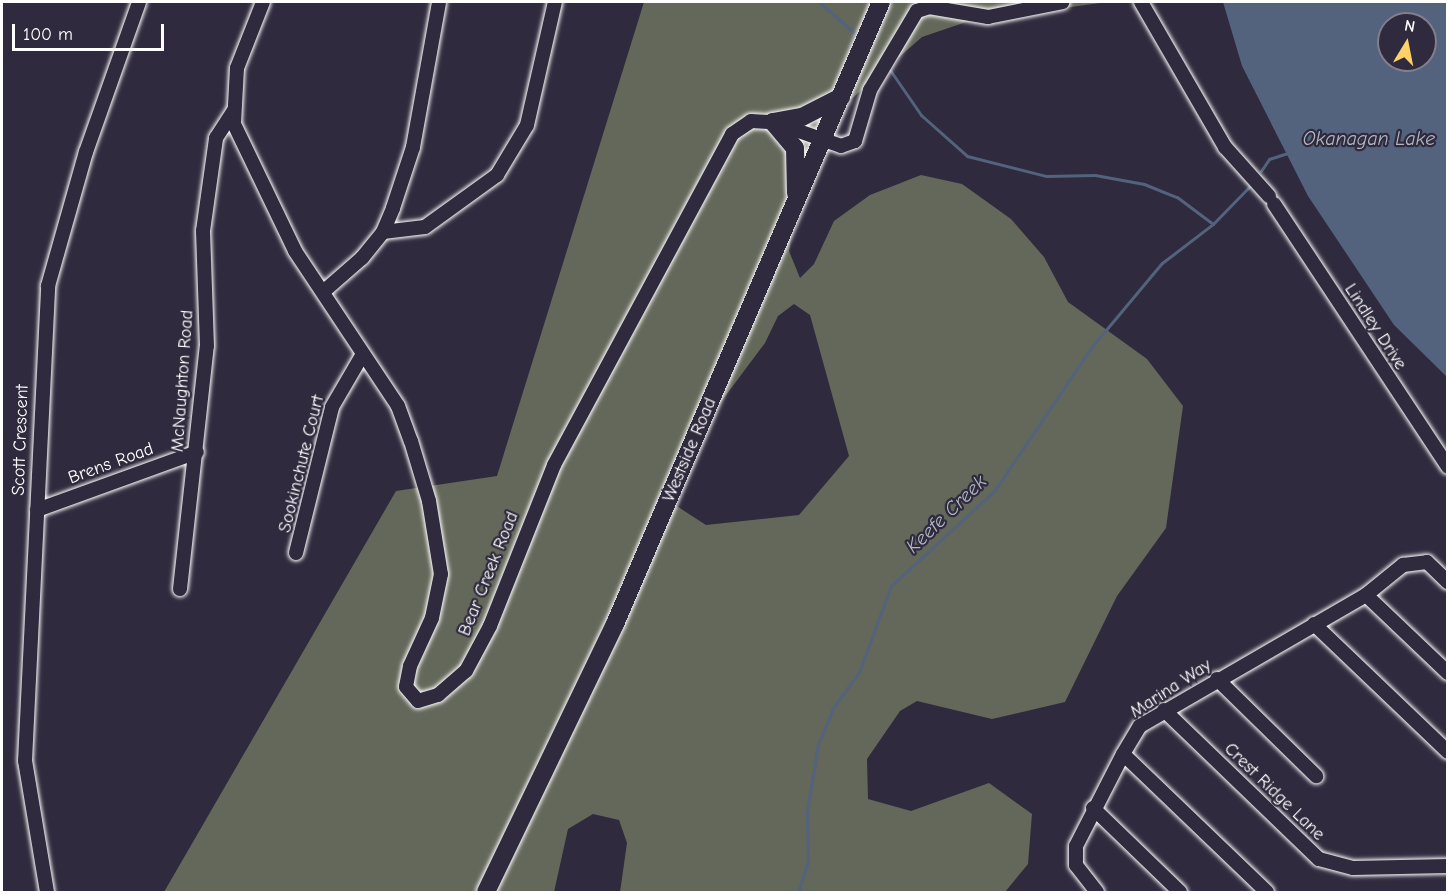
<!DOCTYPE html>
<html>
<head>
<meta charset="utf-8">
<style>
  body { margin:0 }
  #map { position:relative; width:1449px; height:894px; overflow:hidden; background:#2f2a3d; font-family:"Comic Neue",sans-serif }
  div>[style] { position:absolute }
  .green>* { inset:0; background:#64685a }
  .water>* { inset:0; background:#53627d }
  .stream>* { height:3px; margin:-1.5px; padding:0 1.5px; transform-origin:1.5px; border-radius:1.5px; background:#53627d }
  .roads { filter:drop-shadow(0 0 2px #fff) drop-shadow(0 0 2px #fff) }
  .minor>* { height:14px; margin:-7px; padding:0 7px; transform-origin:7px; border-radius:7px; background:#2f2a3d }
  .major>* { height:18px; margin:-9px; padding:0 9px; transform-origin:9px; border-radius:9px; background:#2f2a3d }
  span { translate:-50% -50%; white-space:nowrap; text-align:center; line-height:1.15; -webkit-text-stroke:4.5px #2f2a3d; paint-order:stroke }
  .street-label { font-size:18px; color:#fff }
  .water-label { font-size:20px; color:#b2b8c4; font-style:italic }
  .frame { position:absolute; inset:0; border:3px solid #fff; pointer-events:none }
  .north { position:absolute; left:1377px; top:12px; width:60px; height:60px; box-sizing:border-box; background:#2f2a3d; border:2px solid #827f8b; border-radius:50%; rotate:10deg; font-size:16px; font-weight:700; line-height:24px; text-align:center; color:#fff }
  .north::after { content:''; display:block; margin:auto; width:21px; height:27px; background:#ffd166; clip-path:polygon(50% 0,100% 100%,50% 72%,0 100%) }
  .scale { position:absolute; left:12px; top:24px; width:152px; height:27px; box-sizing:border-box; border:3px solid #fff; border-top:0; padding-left:8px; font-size:18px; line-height:21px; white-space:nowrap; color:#fff; -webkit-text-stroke:4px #2f2a3d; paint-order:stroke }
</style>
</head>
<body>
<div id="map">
  <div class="green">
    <div style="clip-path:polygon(evenodd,644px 2px,1108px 2px,972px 20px,922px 37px,825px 122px,802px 160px,789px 251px,800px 278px,814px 264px,834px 221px,870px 195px,921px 175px,962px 184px,1011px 219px,1044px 257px,1068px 302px,1147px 359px,1183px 406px,1166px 528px,1117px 596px,1065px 702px,992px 719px,917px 701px,900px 711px,867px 759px,868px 799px,911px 811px,989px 783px,1032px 814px,1028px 864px,1005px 892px,620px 892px,627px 843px,619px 820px,593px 814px,568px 829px,554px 892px,164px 892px,396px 491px,497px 476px,644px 2px,794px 304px,810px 315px,849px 456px,799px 515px,706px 525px,672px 503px,676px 462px,765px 343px,778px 316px,794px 304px)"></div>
  </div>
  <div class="water">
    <div style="clip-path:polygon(evenodd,1223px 2px,1447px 2px,1447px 377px,1394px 325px,1308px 196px,1242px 66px,1223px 2px,1389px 24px,1425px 24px,1425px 60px,1389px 60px,1389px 24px)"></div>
  </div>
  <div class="stream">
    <div style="left:819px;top:2px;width:52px;rotate:41.1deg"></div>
    <div style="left:890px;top:70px;width:55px;rotate:55.4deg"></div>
    <div style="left:921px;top:115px;width:62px;rotate:41.7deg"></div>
    <div style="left:967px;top:156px;width:81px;rotate:14.2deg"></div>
    <div style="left:1046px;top:176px;width:49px;rotate:-1.2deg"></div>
    <div style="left:1095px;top:175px;width:50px;rotate:10.4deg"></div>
    <div style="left:1144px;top:184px;width:35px;rotate:22deg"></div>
    <div style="left:1177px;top:197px;width:45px;rotate:36.9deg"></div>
    <div style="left:1261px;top:171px;width:14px;rotate:-56deg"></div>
    <div style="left:1269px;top:159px;width:22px;rotate:-18deg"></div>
    <div style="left:798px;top:892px;width:32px;rotate:-72deg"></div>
    <div style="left:808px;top:862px;width:51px;rotate:-91.1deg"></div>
    <div style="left:807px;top:811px;width:68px;rotate:-80.7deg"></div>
    <div style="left:818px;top:744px;width:39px;rotate:-67deg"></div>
    <div style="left:833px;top:708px;width:44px;rotate:-54.2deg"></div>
    <div style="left:859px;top:672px;width:92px;rotate:-69.6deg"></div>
    <div style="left:891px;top:586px;width:142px;rotate:-42.7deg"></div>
    <div style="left:995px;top:490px;width:170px;rotate:-56deg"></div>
    <div style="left:1090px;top:349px;width:112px;rotate:-50.1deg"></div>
    <div style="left:1162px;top:263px;width:64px;rotate:-37.4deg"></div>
    <div style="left:1213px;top:224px;width:53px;rotate:-45.8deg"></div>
  </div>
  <div class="roads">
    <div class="minor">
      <div style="left:263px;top:2px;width:71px;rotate:111.5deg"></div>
      <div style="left:237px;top:68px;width:56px;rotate:93.1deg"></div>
      <div style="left:234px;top:124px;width:141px;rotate:64.3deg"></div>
      <div style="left:295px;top:251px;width:186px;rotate:56.4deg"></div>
      <div style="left:398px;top:406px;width:37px;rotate:70deg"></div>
      <div style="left:411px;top:441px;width:63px;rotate:73.3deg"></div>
      <div style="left:429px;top:501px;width:74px;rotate:80.7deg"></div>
      <div style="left:441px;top:574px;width:45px;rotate:101.6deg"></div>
      <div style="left:432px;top:618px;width:53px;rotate:114.6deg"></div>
      <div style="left:410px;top:666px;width:21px;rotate:101deg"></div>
      <div style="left:406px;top:687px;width:18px;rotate:49deg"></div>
      <div style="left:418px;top:701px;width:21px;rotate:-17deg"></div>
      <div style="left:438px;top:695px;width:37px;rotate:-41deg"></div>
      <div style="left:466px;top:671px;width:51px;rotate:-61.9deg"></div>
      <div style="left:490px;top:626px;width:173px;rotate:-68.3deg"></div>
      <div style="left:554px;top:465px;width:376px;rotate:-61.7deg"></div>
      <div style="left:732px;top:134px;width:23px;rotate:-34deg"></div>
      <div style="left:751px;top:121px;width:22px;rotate:3deg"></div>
      <div style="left:773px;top:122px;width:72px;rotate:19.4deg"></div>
      <div style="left:841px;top:146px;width:15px;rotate:-20deg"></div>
      <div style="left:855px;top:141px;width:53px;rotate:-73.6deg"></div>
      <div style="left:870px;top:90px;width:92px;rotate:-59.3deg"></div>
      <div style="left:917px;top:11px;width:13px;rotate:-18deg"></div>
      <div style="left:929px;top:7px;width:60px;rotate:9.6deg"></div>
      <div style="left:988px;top:17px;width:76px;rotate:-11.3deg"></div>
      <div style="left:1141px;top:2px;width:168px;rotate:59.9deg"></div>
      <div style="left:1225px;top:147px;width:66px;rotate:48.1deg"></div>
      <div style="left:1274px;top:204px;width:315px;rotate:56.5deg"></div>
      <div style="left:383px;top:232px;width:42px;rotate:-6.8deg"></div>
      <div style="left:425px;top:227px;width:89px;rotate:-35.8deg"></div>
      <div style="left:497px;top:175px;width:58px;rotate:-59deg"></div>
      <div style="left:527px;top:125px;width:126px;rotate:-77.2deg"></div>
      <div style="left:323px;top:292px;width:52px;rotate:-41.1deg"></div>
      <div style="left:362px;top:258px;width:33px;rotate:-51deg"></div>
      <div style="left:383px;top:232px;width:26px;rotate:-67deg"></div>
      <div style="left:393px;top:208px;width:64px;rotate:-71.8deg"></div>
      <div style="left:413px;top:147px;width:147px;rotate:-79.8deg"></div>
      <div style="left:37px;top:510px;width:170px;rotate:-19.9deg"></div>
      <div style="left:296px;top:553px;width:150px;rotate:-76.1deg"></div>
      <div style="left:332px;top:407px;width:61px;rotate:-59.7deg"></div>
      <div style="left:180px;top:589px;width:244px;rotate:-83.7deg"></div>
      <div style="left:207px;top:346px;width:115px;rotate:-92deg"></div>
      <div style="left:203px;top:231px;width:94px;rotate:-82deg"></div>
      <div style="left:216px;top:138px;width:33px;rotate:-57deg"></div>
      <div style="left:1366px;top:595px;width:113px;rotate:43.6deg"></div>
      <div style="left:1314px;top:624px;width:185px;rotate:43.7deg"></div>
      <div style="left:1217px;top:679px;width:139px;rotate:44.4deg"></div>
      <div style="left:1164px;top:710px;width:215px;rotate:43.9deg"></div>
      <div style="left:1319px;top:859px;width:35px;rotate:15deg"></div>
      <div style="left:1353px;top:868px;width:95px;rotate:-1.2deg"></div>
      <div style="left:1093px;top:808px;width:121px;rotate:44deg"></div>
      <div style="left:47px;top:892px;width:133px;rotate:-99.5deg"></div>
      <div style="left:25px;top:761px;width:476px;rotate:-87.2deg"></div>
      <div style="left:48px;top:286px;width:139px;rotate:-74.2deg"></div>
      <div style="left:86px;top:152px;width:159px;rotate:-70.5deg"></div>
      <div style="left:1097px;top:892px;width:34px;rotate:-128deg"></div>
      <div style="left:1076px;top:865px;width:19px;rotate:-90deg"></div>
      <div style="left:1076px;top:846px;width:103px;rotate:-62.9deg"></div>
      <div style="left:1267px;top:892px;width:199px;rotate:-136.2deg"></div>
      <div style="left:1123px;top:754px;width:33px;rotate:-59deg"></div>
      <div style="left:1140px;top:726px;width:261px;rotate:-30.1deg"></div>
      <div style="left:1366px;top:595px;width:48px;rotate:-39deg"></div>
      <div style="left:1403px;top:565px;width:24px;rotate:-7deg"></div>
      <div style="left:1427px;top:562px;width:29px;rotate:44deg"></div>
    </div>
    <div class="major">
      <div style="left:773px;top:122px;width:34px;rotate:50deg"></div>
      <div style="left:795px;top:148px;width:45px;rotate:88.7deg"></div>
      <div style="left:773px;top:122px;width:29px;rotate:-10deg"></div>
      <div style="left:802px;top:117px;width:44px;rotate:-27.1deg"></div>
      <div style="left:486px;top:892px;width:297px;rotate:-64.3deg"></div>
      <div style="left:615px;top:624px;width:676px;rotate:-66.85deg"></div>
    </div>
  </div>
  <div class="street-label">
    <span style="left:1375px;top:327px;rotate:57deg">Lindley Drive</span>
    <span style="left:183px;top:381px;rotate:-86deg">McNaughton Road</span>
    <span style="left:21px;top:440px;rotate:-88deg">Scott Crescent</span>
    <span style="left:690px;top:450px;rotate:-67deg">Westside Road</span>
    <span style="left:111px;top:464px;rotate:-20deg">Brens Road</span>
    <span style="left:302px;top:464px;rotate:-76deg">Sookinchute Court</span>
    <span style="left:489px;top:574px;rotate:-68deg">Bear Creek Road</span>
    <span style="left:1171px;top:689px;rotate:-33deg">Marina Way</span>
    <span style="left:1274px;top:792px;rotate:44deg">Crest Ridge Lane</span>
  </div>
  <div class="water-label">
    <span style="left:1369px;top:138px">Okanagan Lake</span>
    <span style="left:946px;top:514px;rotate:-44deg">Keefe Creek</span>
  </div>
  <div class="frame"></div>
  <div class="north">N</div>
  <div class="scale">100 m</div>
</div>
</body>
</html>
